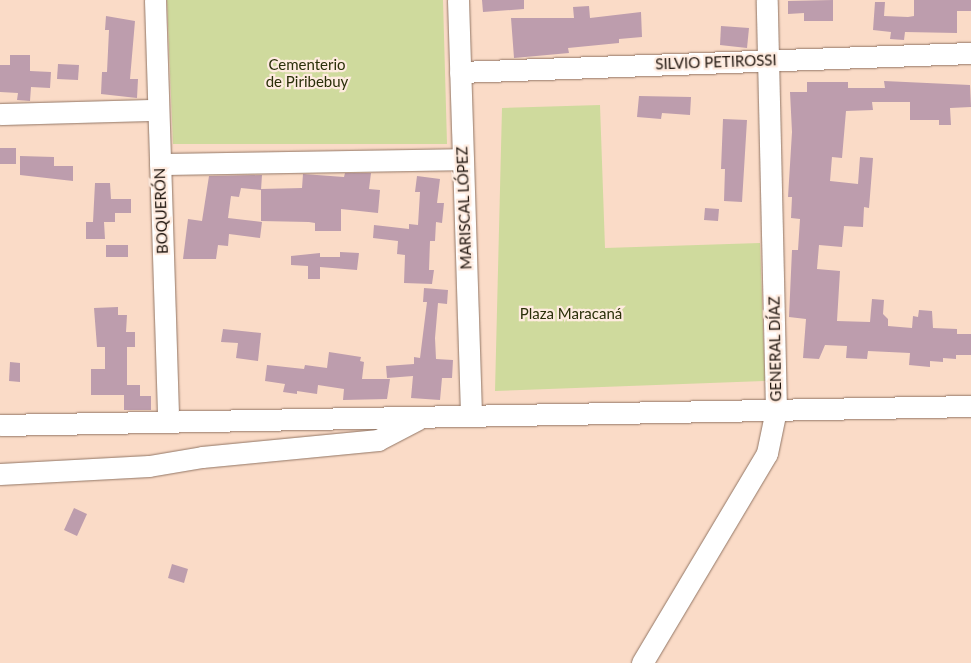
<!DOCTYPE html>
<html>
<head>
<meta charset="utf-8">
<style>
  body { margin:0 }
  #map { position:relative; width:971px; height:663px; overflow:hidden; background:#fadbc7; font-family:Lato,sans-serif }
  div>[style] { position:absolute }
  .green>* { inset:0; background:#cfda9d }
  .building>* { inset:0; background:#bd9dad }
  .roads { filter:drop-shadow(0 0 1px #927665) drop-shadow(0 0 1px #927665) }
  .minor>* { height:21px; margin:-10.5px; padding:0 10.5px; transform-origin:10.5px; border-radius:10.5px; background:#fff }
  span { translate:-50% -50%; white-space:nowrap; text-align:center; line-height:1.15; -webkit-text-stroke:4.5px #feebdf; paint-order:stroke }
  .street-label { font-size:15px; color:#1e140d }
  .park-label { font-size:15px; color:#2a2f09 }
</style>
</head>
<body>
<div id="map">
  <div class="green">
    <div style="clip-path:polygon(167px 0,443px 0,447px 144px,173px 144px)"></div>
    <div style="clip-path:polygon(600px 105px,605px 248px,760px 243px,765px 381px,495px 391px,502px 108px)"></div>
  </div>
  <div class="building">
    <div style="clip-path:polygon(482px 0,524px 0,524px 9px,483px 12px)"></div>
    <div style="clip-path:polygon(833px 0,833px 21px,804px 21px,804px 13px,788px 14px,788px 1px)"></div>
    <div style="clip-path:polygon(914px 0,971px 0,971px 11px,957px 11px,957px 33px,905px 32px,904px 40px,890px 39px,891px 32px,873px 30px,875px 2px,885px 2px,884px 16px,908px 17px,914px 16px)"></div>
    <div style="clip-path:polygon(589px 6px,590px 18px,641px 12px,642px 37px,619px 39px,619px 43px,568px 48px,569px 53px,514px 58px,511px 18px,574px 18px,573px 7px)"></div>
    <div style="clip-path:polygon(106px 16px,135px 21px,130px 79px,138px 79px,137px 98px,101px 94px,102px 72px,107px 72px,109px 30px,105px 30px)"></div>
    <div style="clip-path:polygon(721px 26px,749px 28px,747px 48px,720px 45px)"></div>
    <div style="clip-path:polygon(10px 55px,30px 55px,30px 71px,51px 72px,50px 88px,31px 87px,30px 101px,17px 100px,18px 93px,0 92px,0 65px,10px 65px)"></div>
    <div style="clip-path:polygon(58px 64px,79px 65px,78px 80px,57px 79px)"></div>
    <div style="clip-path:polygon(884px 81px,970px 85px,971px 107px,950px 108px,951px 125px,939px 125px,939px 120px,910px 120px,910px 102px,872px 102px,873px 110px,846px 111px,842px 158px,832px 157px,830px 181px,858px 184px,860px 157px,873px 158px,869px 208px,864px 207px,863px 227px,844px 226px,842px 247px,819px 245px,817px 269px,840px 271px,837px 321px,870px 322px,872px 299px,884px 300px,883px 314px,888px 319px,888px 326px,912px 328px,913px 316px,918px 317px,919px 310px,932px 311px,933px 328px,957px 329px,957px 334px,971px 334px,971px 355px,956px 355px,956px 359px,943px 358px,943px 362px,930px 361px,930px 367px,909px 365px,910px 353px,868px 351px,867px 359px,846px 358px,847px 346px,825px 345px,819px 359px,803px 358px,806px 319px,789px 317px,792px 250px,798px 250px,800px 219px,791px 218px,792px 197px,788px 197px,792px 132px,790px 92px,807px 92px,807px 82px,848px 82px,848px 88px,885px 88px)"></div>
    <div style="clip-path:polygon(639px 96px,691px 97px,690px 115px,662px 113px,661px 119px,637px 117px)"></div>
    <div style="clip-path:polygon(723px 119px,747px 120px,742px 202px,724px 201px,725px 169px,721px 169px)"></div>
    <div style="clip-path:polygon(0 148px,16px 148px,16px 164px,0 164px)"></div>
    <div style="clip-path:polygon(20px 156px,54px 157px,54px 166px,73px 166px,73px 181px,20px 175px)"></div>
    <div style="clip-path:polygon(345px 173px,371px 173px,369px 189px,380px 190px,378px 213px,341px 209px,341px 231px,315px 231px,315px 223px,309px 222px,261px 221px,261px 189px,302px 188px,303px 174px,344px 177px)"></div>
    <div style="clip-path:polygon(262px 175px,261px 190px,241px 188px,239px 197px,231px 196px,228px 218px,262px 222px,260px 238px,229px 234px,228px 246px,218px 245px,216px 259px,183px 259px,188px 219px,202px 221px,209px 176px)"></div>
    <div style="clip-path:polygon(417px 176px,440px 179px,437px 203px,444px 203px,442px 223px,436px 222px,435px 241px,430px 241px,429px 270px,434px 270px,432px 284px,404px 283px,405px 255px,397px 254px,398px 241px,373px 238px,374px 225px,409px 229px,409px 224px,418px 225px,420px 192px,415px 192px)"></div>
    <div style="clip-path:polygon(95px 183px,110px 183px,111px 199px,131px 199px,131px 213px,115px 213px,115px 222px,104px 222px,105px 239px,86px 239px,86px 222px,93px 222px)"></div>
    <div style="clip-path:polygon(705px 208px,719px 209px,718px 221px,704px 220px)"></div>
    <div style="clip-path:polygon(106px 245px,128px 245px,128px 257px,106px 257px)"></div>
    <div style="clip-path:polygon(340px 252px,359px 253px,357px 270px,320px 267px,320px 279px,308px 279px,308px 266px,291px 265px,291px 256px,320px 253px,320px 257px,340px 257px)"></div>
    <div style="clip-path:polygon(424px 288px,448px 290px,447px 304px,438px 303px,435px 338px,436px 359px,453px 360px,452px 378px,442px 378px,440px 400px,411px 398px,413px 376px,387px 378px,386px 366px,414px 364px,414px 357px,420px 358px,427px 302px,423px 302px)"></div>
    <div style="clip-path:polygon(118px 307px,118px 315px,127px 315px,126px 332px,135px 332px,135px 347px,127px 347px,127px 385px,140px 385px,140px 396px,151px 396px,151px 410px,124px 410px,124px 395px,91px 395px,91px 369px,105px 369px,105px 347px,97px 347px,94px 308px)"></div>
    <div style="clip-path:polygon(223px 329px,261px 333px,258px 361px,236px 358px,238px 343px,221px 342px)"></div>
    <div style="clip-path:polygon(329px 352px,361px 357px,360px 361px,364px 362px,362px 379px,390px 379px,387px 399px,343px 400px,344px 389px,318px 385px,317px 394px,297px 391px,297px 394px,283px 392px,285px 384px,265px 381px,267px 365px,304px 369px,305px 365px,327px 368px)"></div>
    <div style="clip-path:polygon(10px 362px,20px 363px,20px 382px,9px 381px)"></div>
    <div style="clip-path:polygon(74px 508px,87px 514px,77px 536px,64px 530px)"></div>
    <div style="clip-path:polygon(172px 564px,188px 569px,184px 583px,168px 578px)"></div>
  </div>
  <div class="roads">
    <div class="minor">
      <div style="left:155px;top:0;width:422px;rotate:88.2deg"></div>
      <div style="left:458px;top:0;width:416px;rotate:88.2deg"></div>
      <div style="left:460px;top:72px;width:511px;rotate:-2.13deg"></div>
      <div style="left:0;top:114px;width:158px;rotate:-1.5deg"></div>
      <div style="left:160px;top:164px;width:303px;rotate:-0.9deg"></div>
      <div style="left:0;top:425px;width:971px;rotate:-1.12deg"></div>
      <div style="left:0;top:474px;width:149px;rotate:-3.1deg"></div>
      <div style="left:149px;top:466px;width:54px;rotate:-9.6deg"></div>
      <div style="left:202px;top:457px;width:177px;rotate:-5.5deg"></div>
      <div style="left:378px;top:440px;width:45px;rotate:-27.7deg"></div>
      <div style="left:642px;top:663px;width:244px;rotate:-59.2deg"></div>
      <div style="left:767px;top:453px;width:44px;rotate:-78.2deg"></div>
      <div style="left:776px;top:410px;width:410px;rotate:-91.3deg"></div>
    </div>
  </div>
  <div class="street-label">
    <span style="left:716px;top:62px;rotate:-2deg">SILVIO PETIROSSI</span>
    <span style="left:464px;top:208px;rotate:-92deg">MARISCAL LÓPEZ</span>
    <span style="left:161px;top:211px;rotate:-92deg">BOQUERÓN</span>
    <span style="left:775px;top:349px;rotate:-91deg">GENERAL DÍAZ</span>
  </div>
  <div class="park-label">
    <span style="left:307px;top:73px">Cementerio<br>de Piribebuy</span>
    <span style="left:571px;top:314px">Plaza Maracaná</span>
  </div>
</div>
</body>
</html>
